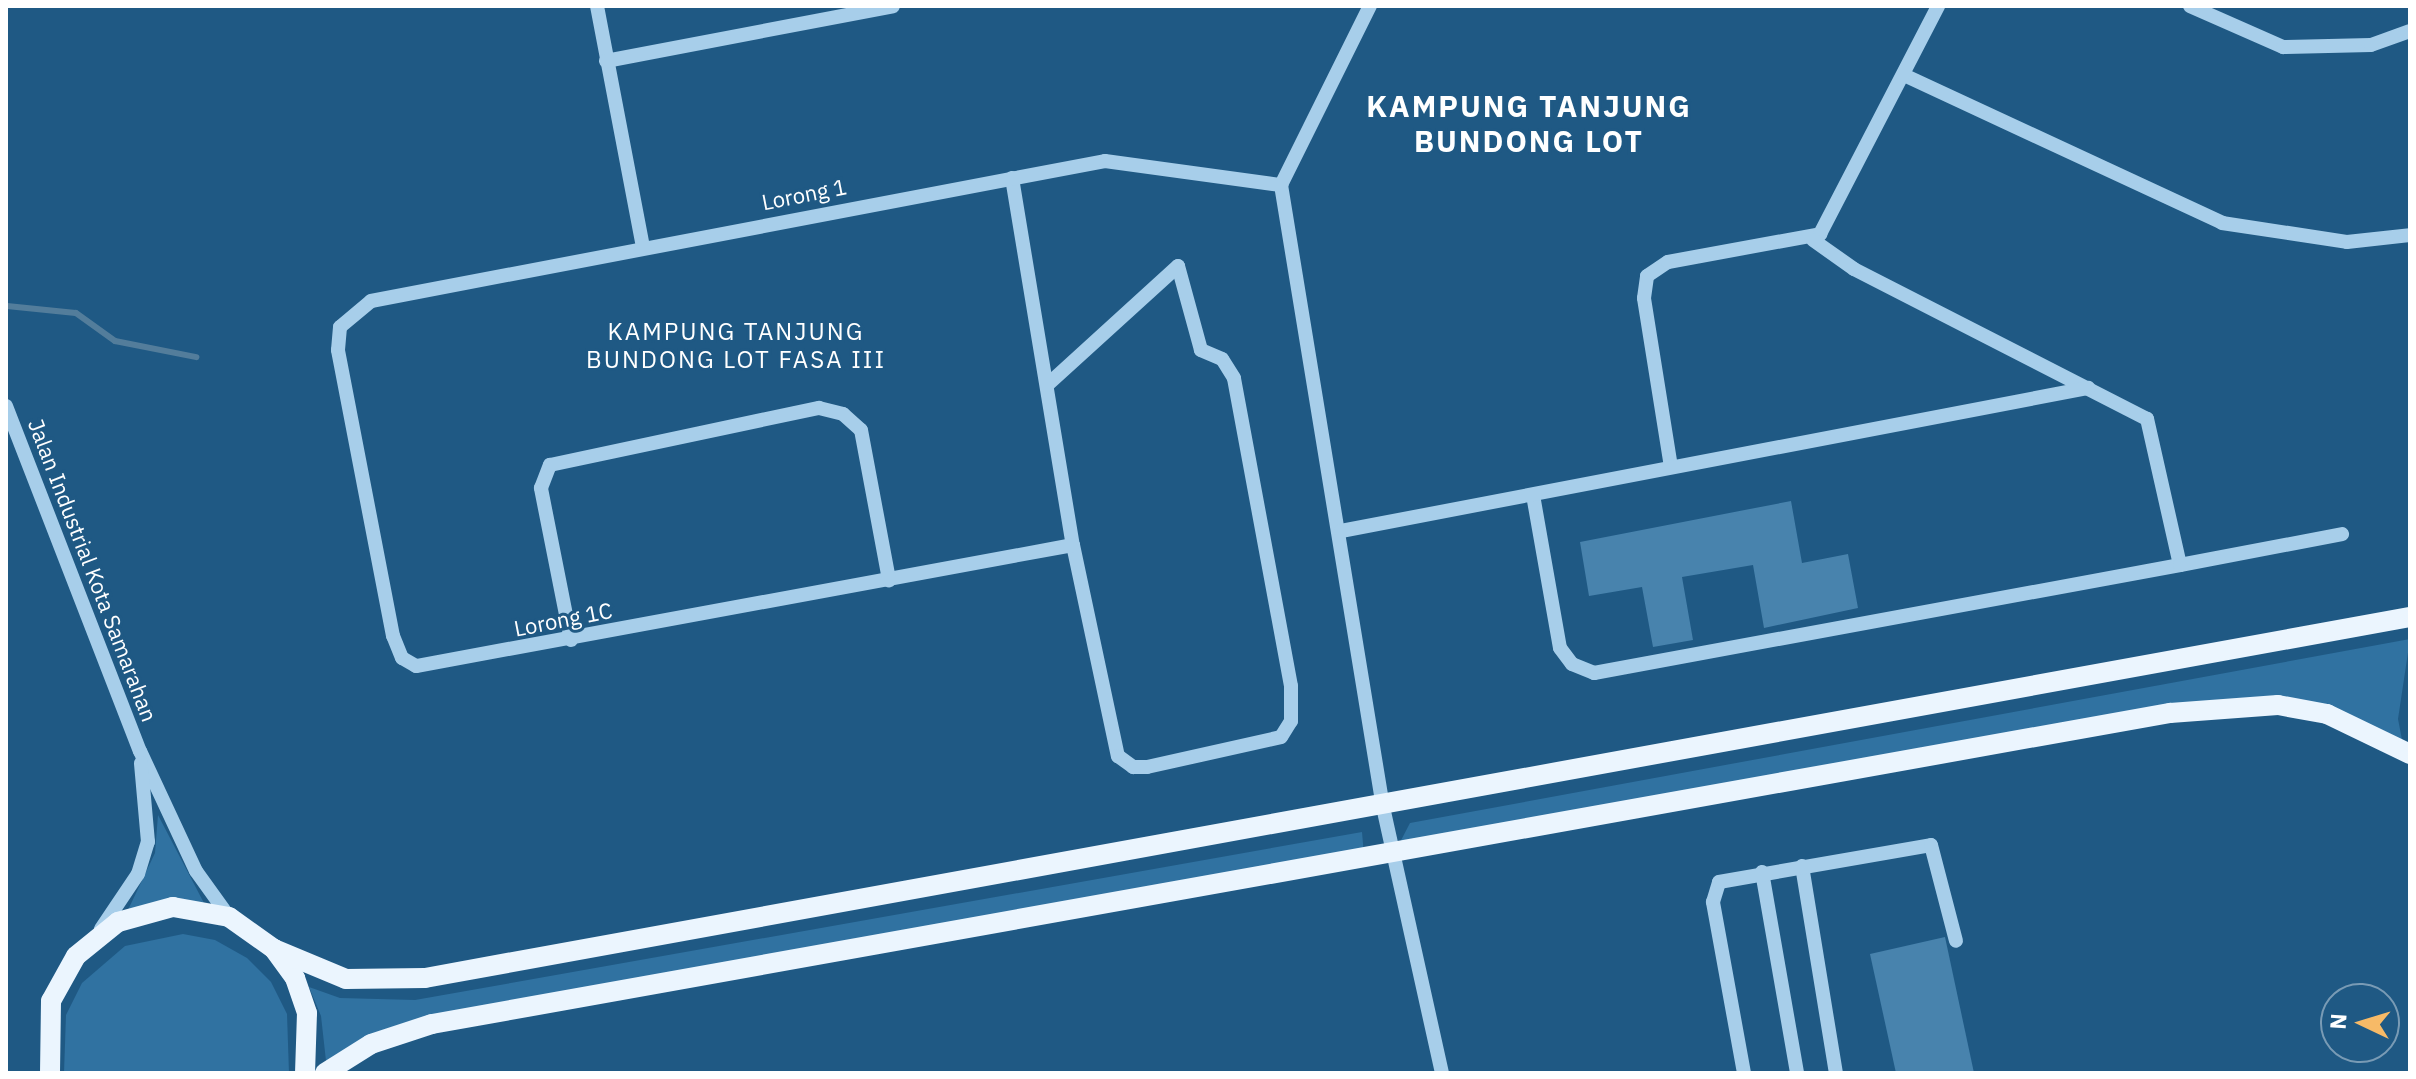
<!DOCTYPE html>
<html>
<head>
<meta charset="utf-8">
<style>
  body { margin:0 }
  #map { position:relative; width:2416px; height:1079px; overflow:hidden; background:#1f5984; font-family:"IBM Plex Sans",sans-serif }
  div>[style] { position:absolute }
  .green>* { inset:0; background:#3072a1 }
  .stream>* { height:6px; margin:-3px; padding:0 3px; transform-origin:3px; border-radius:3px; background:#537d9b }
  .building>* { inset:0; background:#4883ad }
  .minor>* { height:14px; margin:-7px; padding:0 7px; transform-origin:7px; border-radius:7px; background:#a7ceea }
  .major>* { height:20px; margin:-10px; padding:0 10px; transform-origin:10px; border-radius:10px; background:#ebf5fe }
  span { translate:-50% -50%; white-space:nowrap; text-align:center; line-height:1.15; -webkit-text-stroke:6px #1f5984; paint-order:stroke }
  .street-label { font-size:22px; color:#fff }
  .neighbourhood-label { font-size:24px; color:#fff; letter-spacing:2px }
  .district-label { font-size:30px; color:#fff; font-weight:700; letter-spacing:2px }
  .frame { position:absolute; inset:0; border:8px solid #fff; pointer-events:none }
  .north { position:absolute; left:2320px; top:983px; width:80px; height:80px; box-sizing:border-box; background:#1f5984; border:2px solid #799bb5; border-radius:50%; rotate:274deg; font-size:22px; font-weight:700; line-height:32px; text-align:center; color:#fff }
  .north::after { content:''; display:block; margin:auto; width:28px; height:36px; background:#f7ba67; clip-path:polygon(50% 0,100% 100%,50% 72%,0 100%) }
</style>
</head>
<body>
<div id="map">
  <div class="green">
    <div style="clip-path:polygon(2410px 639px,2398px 719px,2404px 750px,2375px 731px,2246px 703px,1396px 850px,1410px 823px)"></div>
    <div style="clip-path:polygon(158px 815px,205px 905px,127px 912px,155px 853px)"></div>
    <div style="clip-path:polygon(1362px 832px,1364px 855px,419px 1024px,327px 1070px,321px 1016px,309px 987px,340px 998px,415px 1000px)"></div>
    <div style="clip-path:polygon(183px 934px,215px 940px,247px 958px,271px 982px,287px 1014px,289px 1073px,64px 1073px,66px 1015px,82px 983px,125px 946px)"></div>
  </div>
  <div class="stream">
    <div style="left:7px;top:306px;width:69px;rotate:5.8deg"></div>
    <div style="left:76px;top:313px;width:48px;rotate:35.7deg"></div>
    <div style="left:115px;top:341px;width:83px;rotate:11.2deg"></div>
  </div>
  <div class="building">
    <div style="clip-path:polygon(1791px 501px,1802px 563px,1848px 554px,1858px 608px,1764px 628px,1753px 565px,1682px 577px,1693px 640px,1653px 647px,1642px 587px,1589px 596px,1580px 542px)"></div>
    <div style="clip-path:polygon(1945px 937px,1974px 1073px,1896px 1073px,1870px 954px)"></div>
  </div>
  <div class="minor">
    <div style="left:597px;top:6px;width:245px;rotate:79.2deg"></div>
    <div style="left:2190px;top:6px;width:102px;rotate:23.8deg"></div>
    <div style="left:2283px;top:47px;width:88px;rotate:-1.3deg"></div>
    <div style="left:2371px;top:45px;width:41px;rotate:-19.7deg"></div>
    <div style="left:606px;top:61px;width:292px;rotate:-10.8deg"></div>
    <div style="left:1906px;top:76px;width:349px;rotate:24.9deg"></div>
    <div style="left:2222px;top:223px;width:126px;rotate:8.6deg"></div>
    <div style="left:2347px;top:242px;width:63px;rotate:-6.3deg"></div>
    <div style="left:1012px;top:178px;width:372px;rotate:80.6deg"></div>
    <div style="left:1073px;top:545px;width:216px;rotate:78deg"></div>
    <div style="left:1118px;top:756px;width:19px;rotate:36deg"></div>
    <div style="left:1133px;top:767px;width:14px"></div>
    <div style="left:1147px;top:767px;width:137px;rotate:-12.6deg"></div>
    <div style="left:1281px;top:737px;width:19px;rotate:-58deg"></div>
    <div style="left:1291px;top:721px;width:35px;rotate:-90deg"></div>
    <div style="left:1291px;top:686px;width:313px;rotate:-100.5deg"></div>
    <div style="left:1234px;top:378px;width:22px;rotate:-122deg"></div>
    <div style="left:1222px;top:359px;width:23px;rotate:-157deg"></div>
    <div style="left:1201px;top:350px;width:87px;rotate:-105.3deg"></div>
    <div style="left:1178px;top:266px;width:177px;rotate:137.7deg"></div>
    <div style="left:1281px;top:185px;width:630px;rotate:80.69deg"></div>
    <div style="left:1383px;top:807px;width:272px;rotate:77.5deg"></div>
    <div style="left:1281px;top:185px;width:200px;rotate:-63.6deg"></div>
    <div style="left:6px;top:406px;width:370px;rotate:68.8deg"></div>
    <div style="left:140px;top:751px;width:132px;rotate:65deg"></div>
    <div style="left:196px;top:871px;width:57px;rotate:54.3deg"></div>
    <div style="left:1671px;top:467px;width:171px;rotate:-99.1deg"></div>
    <div style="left:1644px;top:298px;width:22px;rotate:-82deg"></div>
    <div style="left:1647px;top:276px;width:25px;rotate:-34deg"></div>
    <div style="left:1668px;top:262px;width:155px;rotate:-10.4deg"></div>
    <div style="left:1820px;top:234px;width:257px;rotate:-62.6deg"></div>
    <div style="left:1533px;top:495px;width:155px;rotate:80deg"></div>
    <div style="left:1560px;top:648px;width:20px;rotate:53deg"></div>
    <div style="left:1572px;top:664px;width:24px;rotate:22deg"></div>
    <div style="left:1594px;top:673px;width:596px;rotate:-10.44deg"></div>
    <div style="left:2180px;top:565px;width:150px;rotate:-102.7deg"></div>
    <div style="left:2147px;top:419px;width:329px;rotate:-152.9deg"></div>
    <div style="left:1854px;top:269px;width:50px;rotate:-144.7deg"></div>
    <div style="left:1341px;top:531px;width:761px;rotate:-10.84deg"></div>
    <div style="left:1073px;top:545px;width:668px;rotate:169.56deg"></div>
    <div style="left:416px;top:666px;width:16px;rotate:-150deg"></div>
    <div style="left:402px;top:658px;width:24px;rotate:-112deg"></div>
    <div style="left:393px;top:636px;width:291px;rotate:-100.9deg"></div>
    <div style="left:338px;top:350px;width:23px;rotate:-85deg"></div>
    <div style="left:340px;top:327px;width:40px;rotate:-40deg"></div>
    <div style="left:371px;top:301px;width:747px;rotate:-10.8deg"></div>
    <div style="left:1105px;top:161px;width:178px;rotate:7.8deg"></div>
    <div style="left:2180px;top:565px;width:165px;rotate:-10.8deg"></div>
    <div style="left:571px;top:640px;width:155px;rotate:-101.2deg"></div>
    <div style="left:541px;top:488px;width:25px;rotate:-69deg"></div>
    <div style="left:550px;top:465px;width:275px;rotate:-12deg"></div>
    <div style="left:819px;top:408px;width:25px;rotate:14deg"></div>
    <div style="left:843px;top:414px;width:24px;rotate:42deg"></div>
    <div style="left:861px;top:430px;width:153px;rotate:79.4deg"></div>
    <div style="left:1802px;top:866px;width:210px;rotate:80.7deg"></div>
    <div style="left:1762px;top:872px;width:204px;rotate:80.1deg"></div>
    <div style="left:101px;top:929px;width:66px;rotate:-56.1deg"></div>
    <div style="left:138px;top:874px;width:34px;rotate:-73deg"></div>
    <div style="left:148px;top:842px;width:79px;rotate:-95.1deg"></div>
    <div style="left:1744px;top:1073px;width:174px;rotate:-100.3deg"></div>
    <div style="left:1713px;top:902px;width:21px;rotate:-73deg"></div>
    <div style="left:1719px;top:882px;width:215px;rotate:-9.9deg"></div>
    <div style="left:1931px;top:845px;width:99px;rotate:75.4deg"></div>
  </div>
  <div class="major">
    <div style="left:274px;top:949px;width:78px;rotate:22.6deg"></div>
    <div style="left:346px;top:979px;width:79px;rotate:-0.7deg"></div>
    <div style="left:425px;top:978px;width:2018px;rotate:-10.31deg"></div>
    <div style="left:50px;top:1073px;width:72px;rotate:-89.2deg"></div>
    <div style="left:51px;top:1001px;width:51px;rotate:-60.9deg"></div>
    <div style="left:76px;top:956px;width:54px;rotate:-39deg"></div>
    <div style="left:118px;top:922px;width:57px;rotate:-15.3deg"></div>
    <div style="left:173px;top:907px;width:57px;rotate:10.1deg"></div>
    <div style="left:229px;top:917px;width:55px;rotate:35.4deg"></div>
    <div style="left:274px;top:949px;width:36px;rotate:54deg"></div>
    <div style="left:295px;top:978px;width:37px;rotate:71deg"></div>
    <div style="left:307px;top:1013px;width:60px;rotate:91.9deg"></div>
    <div style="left:325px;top:1073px;width:54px;rotate:-32.2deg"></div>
    <div style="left:371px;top:1044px;width:64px;rotate:-18.2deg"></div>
    <div style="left:432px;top:1024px;width:1766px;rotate:-10.15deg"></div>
    <div style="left:2170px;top:713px;width:108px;rotate:-4.2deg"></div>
    <div style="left:2278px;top:705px;width:50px;rotate:10.4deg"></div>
    <div style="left:2327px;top:714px;width:92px;rotate:25.7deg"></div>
  </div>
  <div class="street-label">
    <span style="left:804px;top:194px;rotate:-11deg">Lorong 1</span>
    <span style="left:93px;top:570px;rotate:69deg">Jalan Industrial Kota Samarahan</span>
    <span style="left:563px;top:619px;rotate:-11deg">Lorong 1C</span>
  </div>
  <div class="neighbourhood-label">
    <span style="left:736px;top:346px">KAMPUNG TANJUNG<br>BUNDONG LOT FASA III</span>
  </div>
  <div class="district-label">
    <span style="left:1529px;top:123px">KAMPUNG TANJUNG<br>BUNDONG LOT</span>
  </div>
  <div class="frame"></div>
  <div class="north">N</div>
</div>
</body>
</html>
